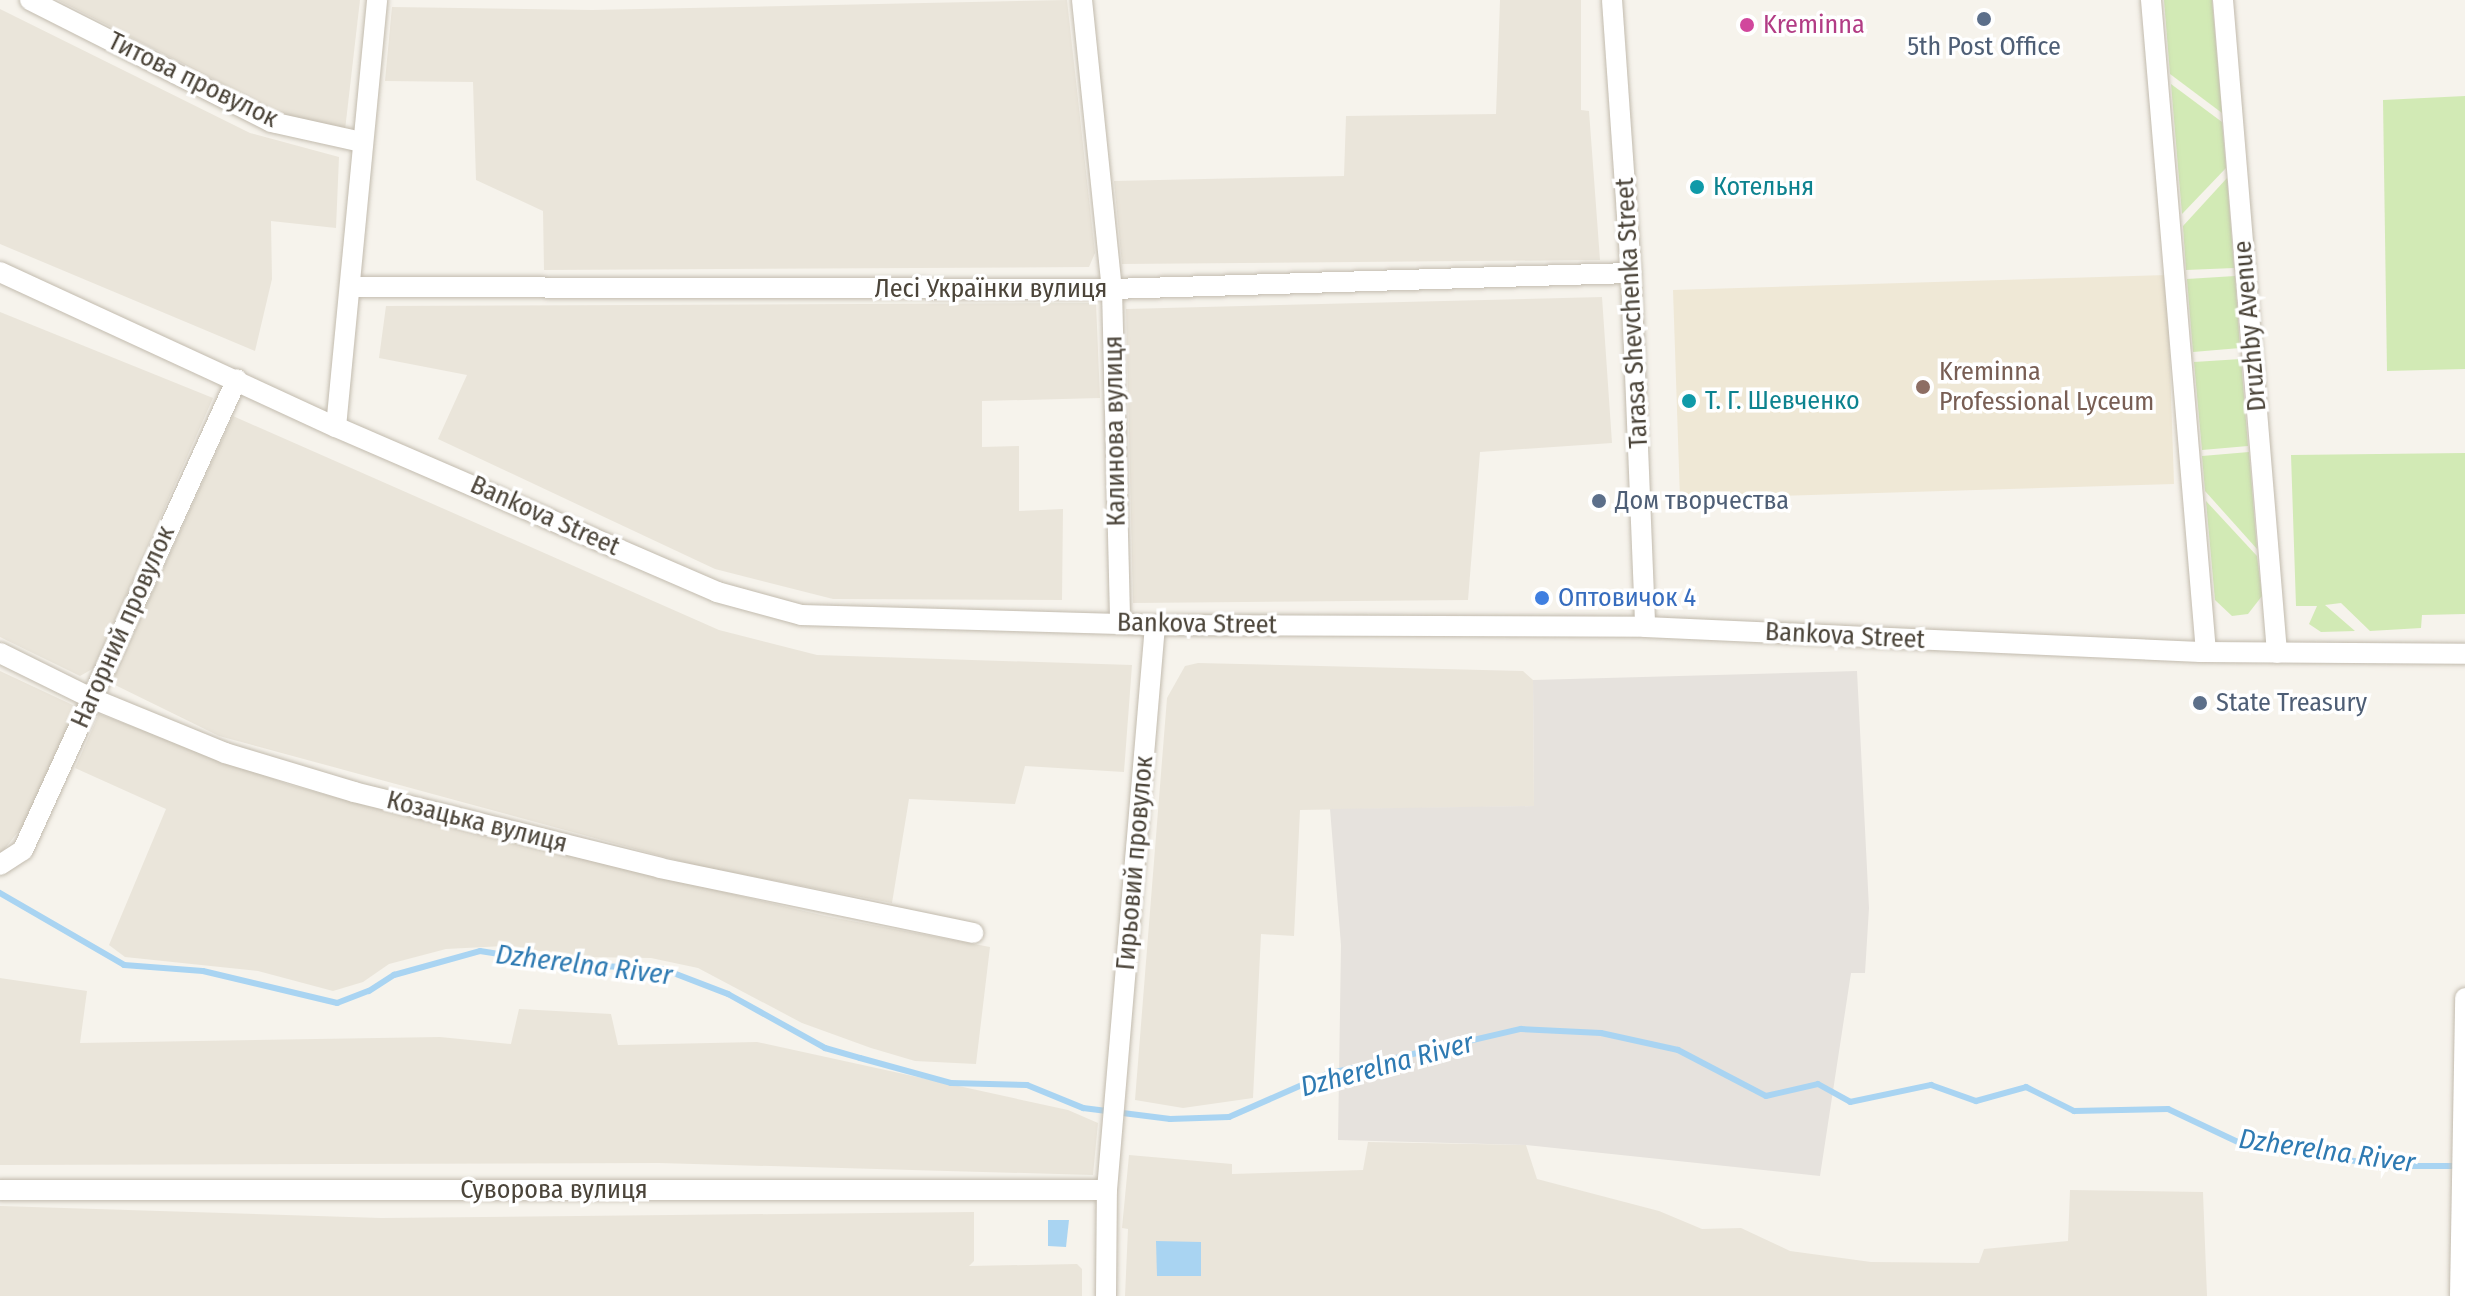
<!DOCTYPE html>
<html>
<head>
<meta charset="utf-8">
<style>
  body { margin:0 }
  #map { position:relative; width:2465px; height:1296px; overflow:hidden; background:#f6f3ec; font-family:"Fira Sans Condensed",sans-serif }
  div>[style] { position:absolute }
  .residential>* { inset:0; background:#eae5da }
  .industrial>* { inset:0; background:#e6e2dd }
  .education>* { inset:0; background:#efe8d6 }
  .green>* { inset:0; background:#d2eab5 }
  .water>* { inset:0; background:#a9d4f2 }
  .stream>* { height:6px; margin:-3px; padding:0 3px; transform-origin:3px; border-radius:3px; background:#a9d4f2 }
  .roads { filter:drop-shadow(0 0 2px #c2bbae) drop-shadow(0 0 2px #c2bbae) }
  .minor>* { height:20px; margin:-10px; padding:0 10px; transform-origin:10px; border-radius:10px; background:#fff }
  .dots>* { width:22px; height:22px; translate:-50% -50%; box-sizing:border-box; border:4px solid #fff; border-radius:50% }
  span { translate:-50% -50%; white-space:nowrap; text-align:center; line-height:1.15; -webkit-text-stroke:7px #fff; paint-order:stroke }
  .hotel-label { font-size:26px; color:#b23c85 }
  .left { translate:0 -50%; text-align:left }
  .service-label { font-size:26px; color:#4e5e75 }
  .street-label { font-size:26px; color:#4b4439 }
  .culture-label { font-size:26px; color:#0d838f }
  .education-label { font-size:26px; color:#785e54 }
  .shop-label { font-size:26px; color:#366cbe }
  .water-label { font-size:28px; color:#2e7ab2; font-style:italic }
</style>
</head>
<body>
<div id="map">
  <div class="residential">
    <div style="clip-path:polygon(58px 0,360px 0,345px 130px,296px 121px)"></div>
    <div style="clip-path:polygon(1067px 0,1095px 253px,1089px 267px,544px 270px,543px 211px,476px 180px,473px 82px,385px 81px,392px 7px,592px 10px)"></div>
    <div style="clip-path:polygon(1500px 0,1581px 0,1581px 110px,1589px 111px,1600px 260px,1122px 264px,1114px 181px,1344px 176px,1346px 116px,1496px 114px)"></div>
    <div style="clip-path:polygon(0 9px,250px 133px,339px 157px,336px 228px,271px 221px,272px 279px,255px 351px,0 244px)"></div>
    <div style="clip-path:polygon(1602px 297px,1612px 443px,1480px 452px,1468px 600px,1133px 603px,1126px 309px)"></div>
    <div style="clip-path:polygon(1096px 303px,1100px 398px,982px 401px,982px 447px,1019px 446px,1019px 511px,1063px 509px,1062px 600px,833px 599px,715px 569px,438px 439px,467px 375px,379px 358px,386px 306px)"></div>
    <div style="clip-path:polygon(0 312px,213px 398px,94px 668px,80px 676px,0 637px)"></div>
    <div style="clip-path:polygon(233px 416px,719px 630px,817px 655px,1132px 665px,1124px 772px,1025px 766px,1015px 804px,909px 799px,892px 903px,698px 866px,219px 736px,111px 683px)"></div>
    <div style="clip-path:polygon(1198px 663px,1523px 671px,1533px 680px,1534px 806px,1300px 810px,1294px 936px,1261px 934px,1253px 1098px,1183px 1108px,1135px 1100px,1167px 698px,1185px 666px)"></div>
    <div style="clip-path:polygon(0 671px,77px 707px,24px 824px,0 855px)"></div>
    <div style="clip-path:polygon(99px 714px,290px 785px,428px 822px,825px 916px,990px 947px,976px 1064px,915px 1061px,871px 1048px,802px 1023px,698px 968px,651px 958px,581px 957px,504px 946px,446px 949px,389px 964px,363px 982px,333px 991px,258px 971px,125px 957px,109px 945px,166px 809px,75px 768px)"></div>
    <div style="clip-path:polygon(0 978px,87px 991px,80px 1043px,440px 1037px,511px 1044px,519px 1009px,611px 1014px,618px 1045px,757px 1042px,1068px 1110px,1098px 1123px,1093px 1175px,659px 1163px,0 1165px)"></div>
    <div style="clip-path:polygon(1368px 1142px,1526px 1145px,1537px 1179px,1659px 1211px,1702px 1229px,1741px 1228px,1790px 1251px,1871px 1262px,1979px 1263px,1984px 1249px,2068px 1241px,2070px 1190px,2203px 1192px,2207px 1296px,1125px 1296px,1128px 1229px,1122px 1228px,1129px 1155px,1232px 1164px,1232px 1174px,1363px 1170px)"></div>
    <div style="clip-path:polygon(0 1206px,381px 1218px,974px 1212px,974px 1261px,969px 1266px,1077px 1264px,1082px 1269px,1082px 1296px,0 1296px)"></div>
  </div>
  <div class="industrial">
    <div style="clip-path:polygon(1857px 671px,1869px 908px,1865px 973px,1851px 973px,1820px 1176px,1526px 1145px,1338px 1140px,1341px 945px,1330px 809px,1534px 806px,1533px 680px)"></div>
  </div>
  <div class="education">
    <div style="clip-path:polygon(2167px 275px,2174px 484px,1680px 499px,1673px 290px)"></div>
  </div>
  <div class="green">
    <div style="clip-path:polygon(2164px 0,2212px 0,2222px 113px,2170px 74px)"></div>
    <div style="clip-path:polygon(2171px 84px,2222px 122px,2226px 168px,2182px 214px)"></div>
    <div style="clip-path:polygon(2465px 96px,2465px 369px,2387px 371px,2383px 100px)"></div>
    <div style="clip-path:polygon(2227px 178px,2234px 268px,2186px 270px,2183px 226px)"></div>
    <div style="clip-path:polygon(2235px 276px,2240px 348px,2193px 352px,2187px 279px)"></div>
    <div style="clip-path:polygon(2241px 359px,2248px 446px,2202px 450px,2194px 362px)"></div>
    <div style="clip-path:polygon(2249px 452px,2257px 549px,2205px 491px,2202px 456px)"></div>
    <div style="clip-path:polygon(2465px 453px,2465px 614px,2422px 615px,2421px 628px,2370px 631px,2341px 603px,2325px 605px,2355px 631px,2321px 632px,2309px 624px,2317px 606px,2296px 606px,2291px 455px)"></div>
    <div style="clip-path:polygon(2206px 501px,2257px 556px,2262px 596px,2248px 614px,2232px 616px,2215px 600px)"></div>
  </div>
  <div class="water">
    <div style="clip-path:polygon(1048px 1220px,1069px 1220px,1066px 1247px,1048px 1246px)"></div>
    <div style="clip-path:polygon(1156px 1241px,1201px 1242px,1201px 1276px,1157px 1276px)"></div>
  </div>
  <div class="stream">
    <div style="left:0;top:893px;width:143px;rotate:30.1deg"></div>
    <div style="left:124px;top:965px;width:79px;rotate:4.3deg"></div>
    <div style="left:203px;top:971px;width:138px;rotate:13.4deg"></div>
    <div style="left:337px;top:1003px;width:34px;rotate:-21deg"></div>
    <div style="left:369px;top:991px;width:30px;rotate:-33deg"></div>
    <div style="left:394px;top:975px;width:89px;rotate:-15.6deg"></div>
    <div style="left:480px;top:951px;width:82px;rotate:9.1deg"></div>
    <div style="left:561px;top:964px;width:102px;rotate:2.8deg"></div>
    <div style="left:663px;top:969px;width:70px;rotate:21deg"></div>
    <div style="left:728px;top:994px;width:111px;rotate:29.1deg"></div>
    <div style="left:825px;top:1048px;width:36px;rotate:16deg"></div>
    <div style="left:860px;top:1058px;width:94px;rotate:15.4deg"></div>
    <div style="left:951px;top:1083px;width:76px;rotate:1.5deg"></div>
    <div style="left:1027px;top:1085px;width:61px;rotate:22.3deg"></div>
    <div style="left:1083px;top:1108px;width:88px;rotate:7.2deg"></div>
    <div style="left:1170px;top:1119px;width:59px;rotate:-1.9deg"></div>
    <div style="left:1229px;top:1117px;width:107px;rotate:-23.7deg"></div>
    <div style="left:1327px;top:1074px;width:199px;rotate:-13.1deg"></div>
    <div style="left:1521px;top:1029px;width:80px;rotate:2.9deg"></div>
    <div style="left:1601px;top:1033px;width:79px;rotate:12.4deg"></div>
    <div style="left:1678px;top:1050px;width:99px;rotate:27.6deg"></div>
    <div style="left:1766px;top:1096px;width:53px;rotate:-13deg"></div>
    <div style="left:1818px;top:1084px;width:37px;rotate:29deg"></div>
    <div style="left:1850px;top:1102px;width:83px;rotate:-11.9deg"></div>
    <div style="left:1931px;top:1085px;width:48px;rotate:19.6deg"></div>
    <div style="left:1976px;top:1101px;width:52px;rotate:-15.6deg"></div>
    <div style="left:2026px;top:1087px;width:54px;rotate:26.6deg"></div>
    <div style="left:2074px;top:1111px;width:94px;rotate:-1.2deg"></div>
    <div style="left:2168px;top:1109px;width:82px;rotate:25.3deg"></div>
    <div style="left:2242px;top:1144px;width:148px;rotate:8.6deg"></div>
    <div style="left:2388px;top:1166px;width:69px"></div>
  </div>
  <div class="roads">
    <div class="minor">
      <div style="left:30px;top:0;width:270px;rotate:26.8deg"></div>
      <div style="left:271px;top:122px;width:92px;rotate:12.5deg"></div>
      <div style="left:1082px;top:0;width:291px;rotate:84.1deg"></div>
      <div style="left:1112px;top:289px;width:334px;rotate:88.6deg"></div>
      <div style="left:1612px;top:0;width:274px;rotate:86deg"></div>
      <div style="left:1631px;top:273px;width:354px;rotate:87.7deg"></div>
      <div style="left:2151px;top:0;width:654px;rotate:85.18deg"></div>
      <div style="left:2223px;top:0;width:655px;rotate:85.27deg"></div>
      <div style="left:0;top:272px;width:370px;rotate:24.8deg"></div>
      <div style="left:336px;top:427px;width:415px;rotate:23.4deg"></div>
      <div style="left:717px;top:592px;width:87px;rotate:15.3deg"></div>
      <div style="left:801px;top:615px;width:354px;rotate:1.6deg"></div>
      <div style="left:1155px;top:625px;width:490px;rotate:0.2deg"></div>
      <div style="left:1645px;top:627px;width:556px;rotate:2.58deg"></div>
      <div style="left:2200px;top:652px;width:265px;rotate:0.4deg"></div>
      <div style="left:351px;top:287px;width:761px;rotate:0.15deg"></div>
      <div style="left:1112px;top:289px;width:519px;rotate:-1.77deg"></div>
      <div style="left:336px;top:427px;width:429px;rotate:-84.5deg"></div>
      <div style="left:0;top:653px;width:102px;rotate:26.3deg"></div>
      <div style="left:91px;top:698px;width:145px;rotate:22.3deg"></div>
      <div style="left:225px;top:753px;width:135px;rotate:16.8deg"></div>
      <div style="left:354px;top:792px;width:315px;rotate:13.9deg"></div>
      <div style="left:660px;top:868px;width:320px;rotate:11.7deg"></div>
      <div style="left:0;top:865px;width:27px;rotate:-33deg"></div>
      <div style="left:23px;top:850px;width:517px;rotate:-65.57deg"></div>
      <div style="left:0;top:1190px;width:1107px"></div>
      <div style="left:1106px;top:1296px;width:106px;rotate:-89.5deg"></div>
      <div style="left:1107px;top:1190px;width:567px;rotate:-85.14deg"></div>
      <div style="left:2460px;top:1296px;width:298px;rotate:-89deg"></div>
    </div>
  </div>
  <div class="dots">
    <div style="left:1984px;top:19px;background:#5c6f8a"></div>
    <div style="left:1747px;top:25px;background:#d1479c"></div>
    <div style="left:1697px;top:187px;background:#0f9aa8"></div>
    <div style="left:1923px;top:387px;background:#8d6e63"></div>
    <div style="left:1689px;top:401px;background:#0f9aa8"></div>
    <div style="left:1599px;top:501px;background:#5c6f8a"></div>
    <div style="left:1542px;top:598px;background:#3f7fe0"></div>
    <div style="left:2200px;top:703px;background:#5c6f8a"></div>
  </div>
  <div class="hotel-label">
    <span class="left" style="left:1763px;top:25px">Kreminna</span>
  </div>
  <div class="service-label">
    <span style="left:1984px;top:47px">5th Post Office</span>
    <span class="left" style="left:1615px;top:501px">Дом творчества</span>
    <span class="left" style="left:2216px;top:703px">State Treasury</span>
  </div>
  <div class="street-label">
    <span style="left:193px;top:80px;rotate:26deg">Титова провулок</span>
    <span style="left:991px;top:289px">Лесі Українки вулиця</span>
    <span style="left:1632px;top:313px;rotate:-93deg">Tarasa Shevchenka Street</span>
    <span style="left:2250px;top:326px;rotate:-95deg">Druzhby Avenue</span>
    <span style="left:1115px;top:431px;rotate:-91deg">Калинова вулиця</span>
    <span style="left:545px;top:516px;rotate:24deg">Bankova Street</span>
    <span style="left:1197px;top:624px;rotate:1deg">Bankova Street</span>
    <span style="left:123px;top:627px;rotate:-66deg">Нагорний провулок</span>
    <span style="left:1845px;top:636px;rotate:3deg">Bankova Street</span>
    <span style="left:477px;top:822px;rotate:14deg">Козацька вулиця</span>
    <span style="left:1135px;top:863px;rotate:-85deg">Гирьовий провулок</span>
    <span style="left:554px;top:1190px">Суворова вулиця</span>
  </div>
  <div class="culture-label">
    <span class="left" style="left:1713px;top:187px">Котельня</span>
    <span class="left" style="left:1705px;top:401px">Т. Г. Шевченко</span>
  </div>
  <div class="education-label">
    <span class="left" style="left:1939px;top:387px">Kreminna<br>Professional Lyceum</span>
  </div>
  <div class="shop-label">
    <span class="left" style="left:1558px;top:598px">Оптовичок 4</span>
  </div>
  <div class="water-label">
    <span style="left:584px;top:965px;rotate:7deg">Dzherelna River</span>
    <span style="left:1387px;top:1065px;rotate:-15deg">Dzherelna River</span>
    <span style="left:2327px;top:1151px;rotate:8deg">Dzherelna River</span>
  </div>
</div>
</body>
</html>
